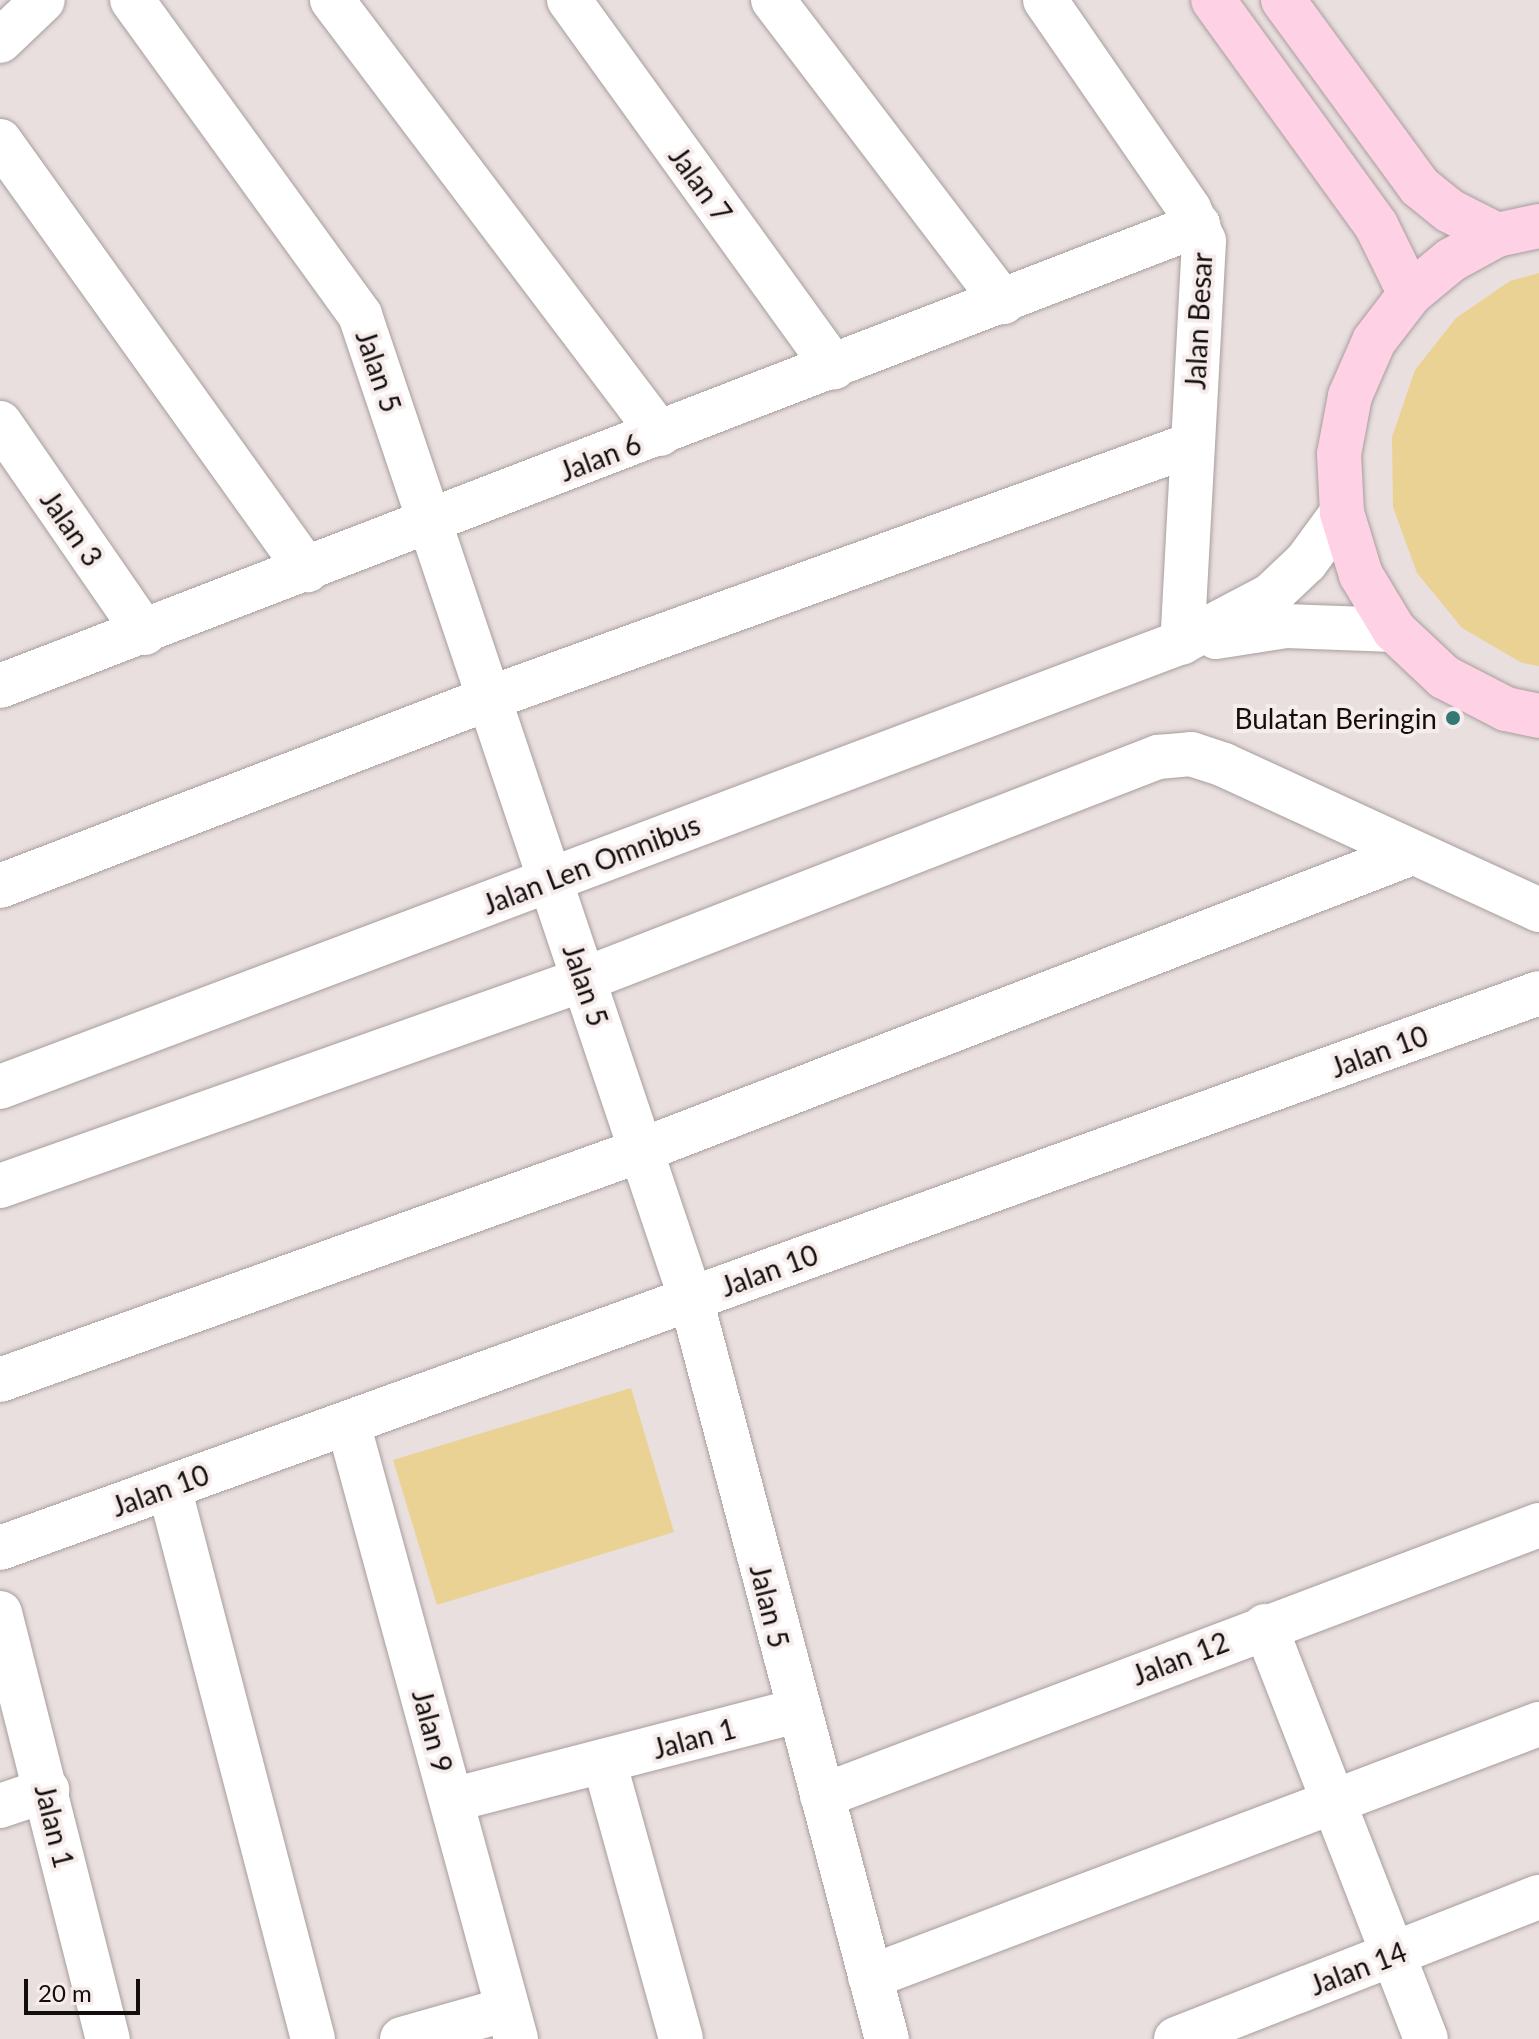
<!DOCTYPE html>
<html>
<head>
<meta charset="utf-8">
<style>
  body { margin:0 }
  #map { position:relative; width:1539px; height:2039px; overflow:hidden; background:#e9dfde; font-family:Lato,sans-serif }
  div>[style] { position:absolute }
  .green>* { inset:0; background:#ead294 }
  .roads { filter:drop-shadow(0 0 2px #a79e9d) drop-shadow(0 0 2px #a79e9d) }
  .minor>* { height:44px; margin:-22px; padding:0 22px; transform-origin:22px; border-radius:22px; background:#fff }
  .major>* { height:44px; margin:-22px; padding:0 22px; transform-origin:22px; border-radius:22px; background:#fed1e5 }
  .dots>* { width:22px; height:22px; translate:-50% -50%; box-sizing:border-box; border:4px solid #f6eceb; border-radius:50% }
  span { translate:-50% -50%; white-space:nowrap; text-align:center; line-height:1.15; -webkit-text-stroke:8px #f6eceb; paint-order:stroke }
  .street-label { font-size:28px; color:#120e0e }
  .poi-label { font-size:28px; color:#120e0e }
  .right { translate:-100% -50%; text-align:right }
  .scale { position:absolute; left:24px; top:1979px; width:116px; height:36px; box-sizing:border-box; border:4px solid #120e0e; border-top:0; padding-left:10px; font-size:24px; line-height:28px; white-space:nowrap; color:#120e0e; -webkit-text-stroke:6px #f6eceb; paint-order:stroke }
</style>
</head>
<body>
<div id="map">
  <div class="green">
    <div style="clip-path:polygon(1539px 273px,1539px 666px,1522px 663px,1462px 628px,1417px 573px,1393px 507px,1392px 437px,1415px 370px,1456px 318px,1510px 281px)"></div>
    <div style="clip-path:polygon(631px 1388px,674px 1532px,437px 1605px,393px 1460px)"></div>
  </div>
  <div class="roads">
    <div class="minor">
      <div style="left:132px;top:0;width:389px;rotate:54.1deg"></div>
      <div style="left:360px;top:315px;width:1038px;rotate:71.41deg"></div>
      <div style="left:691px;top:1299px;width:766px;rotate:75.17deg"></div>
      <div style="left:332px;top:0;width:544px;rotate:52.92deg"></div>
      <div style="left:569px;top:0;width:453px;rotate:54.2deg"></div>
      <div style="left:773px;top:0;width:380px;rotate:52.7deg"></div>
      <div style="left:1045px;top:0;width:254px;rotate:55.4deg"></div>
      <div style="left:1189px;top:209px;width:35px;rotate:65deg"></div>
      <div style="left:1204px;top:241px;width:402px;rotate:93.1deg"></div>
      <div style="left:0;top:41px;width:59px;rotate:-43.6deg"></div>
      <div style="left:0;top:141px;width:528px;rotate:54.41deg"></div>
      <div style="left:0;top:423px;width:255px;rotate:55.4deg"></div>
      <div style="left:1216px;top:637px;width:71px;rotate:-8.9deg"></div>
      <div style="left:1286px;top:626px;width:108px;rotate:2.1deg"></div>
      <div style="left:0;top:686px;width:1284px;rotate:-21.05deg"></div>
      <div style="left:0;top:886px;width:525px;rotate:-20.99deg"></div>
      <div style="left:490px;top:698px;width:744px;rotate:-19.87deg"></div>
      <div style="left:0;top:1087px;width:1263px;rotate:-20.63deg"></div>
      <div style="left:1182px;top:642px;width:101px;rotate:-27.8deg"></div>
      <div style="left:1271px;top:595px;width:48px;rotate:-43.3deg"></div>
      <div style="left:1306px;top:562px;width:61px;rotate:-53.7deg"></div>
      <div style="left:0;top:1186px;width:621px;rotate:-19.49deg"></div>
      <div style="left:585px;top:979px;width:615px;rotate:-21.18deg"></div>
      <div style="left:1158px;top:757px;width:33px;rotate:-5deg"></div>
      <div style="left:1191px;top:754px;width:35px;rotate:18deg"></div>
      <div style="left:1224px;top:765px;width:347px;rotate:24.7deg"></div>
      <div style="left:0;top:1380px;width:682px;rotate:-19.71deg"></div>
      <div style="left:642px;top:1150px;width:825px;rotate:-21.09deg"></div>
      <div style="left:348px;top:1423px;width:638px;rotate:74.74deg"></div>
      <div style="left:169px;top:1487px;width:570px;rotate:75.38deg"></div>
      <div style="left:0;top:1548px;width:1636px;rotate:-19.83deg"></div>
      <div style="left:0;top:1613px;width:439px;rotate:75.8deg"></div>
      <div style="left:1265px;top:1626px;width:443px;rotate:68.7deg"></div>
      <div style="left:604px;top:1761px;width:288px;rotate:74.5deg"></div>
      <div style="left:822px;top:1796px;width:767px;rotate:-20.7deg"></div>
      <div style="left:452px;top:1800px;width:356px;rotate:-14.5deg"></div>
      <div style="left:0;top:1806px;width:50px;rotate:-18.8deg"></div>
      <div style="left:870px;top:1977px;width:715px;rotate:-20.72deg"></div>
      <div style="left:402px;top:2039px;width:109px;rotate:-15.9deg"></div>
      <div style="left:1176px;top:2039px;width:390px;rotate:-21.4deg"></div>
    </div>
    <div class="major">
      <div style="left:1213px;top:0;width:278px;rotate:54.1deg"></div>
      <div style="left:1376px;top:225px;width:77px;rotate:63.8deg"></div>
      <div style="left:1283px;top:0;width:232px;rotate:53.8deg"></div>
      <div style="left:1420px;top:187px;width:38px;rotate:39deg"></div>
      <div style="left:1450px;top:211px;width:53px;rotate:27.1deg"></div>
      <div style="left:1539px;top:226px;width:43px;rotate:167.9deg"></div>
      <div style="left:1497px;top:235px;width:52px;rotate:151.5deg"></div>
      <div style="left:1451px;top:260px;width:53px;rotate:140.3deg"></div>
      <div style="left:1410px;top:294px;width:59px;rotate:127.5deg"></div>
      <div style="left:1374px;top:341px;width:60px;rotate:113.6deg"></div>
      <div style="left:1350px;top:396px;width:59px;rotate:100.7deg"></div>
      <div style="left:1339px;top:454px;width:59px;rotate:87.1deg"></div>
      <div style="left:1342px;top:513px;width:65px;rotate:73deg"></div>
      <div style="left:1361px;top:575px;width:64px;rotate:59deg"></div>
      <div style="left:1394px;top:630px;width:69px;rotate:43.2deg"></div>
      <div style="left:1444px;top:677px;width:70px;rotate:27.3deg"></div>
      <div style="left:1506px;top:709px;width:34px;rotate:12deg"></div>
    </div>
  </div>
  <div class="dots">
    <div style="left:1453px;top:718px;background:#317972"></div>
  </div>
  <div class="street-label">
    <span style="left:701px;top:184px;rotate:54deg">Jalan 7</span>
    <span style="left:1198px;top:321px;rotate:-87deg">Jalan Besar</span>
    <span style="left:379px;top:371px;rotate:71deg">Jalan 5</span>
    <span style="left:600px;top:457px;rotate:-21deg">Jalan 6</span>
    <span style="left:72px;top:528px;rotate:55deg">Jalan 3</span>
    <span style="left:591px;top:864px;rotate:-21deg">Jalan Len Omnibus</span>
    <span style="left:586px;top:985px;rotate:71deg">Jalan 5</span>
    <span style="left:1379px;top:1051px;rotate:-20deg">Jalan 10</span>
    <span style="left:769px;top:1270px;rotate:-20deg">Jalan 10</span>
    <span style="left:160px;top:1490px;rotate:-20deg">Jalan 10</span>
    <span style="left:770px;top:1606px;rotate:76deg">Jalan 5</span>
    <span style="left:1180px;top:1658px;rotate:-21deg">Jalan 12</span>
    <span style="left:433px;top:1731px;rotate:75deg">Jalan 9</span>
    <span style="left:694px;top:1738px;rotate:-15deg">Jalan 1</span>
    <span style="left:55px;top:1826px;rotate:76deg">Jalan 1</span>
    <span style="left:1358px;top:1968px;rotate:-21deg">Jalan 14</span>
  </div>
  <div class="poi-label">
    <span class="right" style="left:1437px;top:718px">Bulatan Beringin</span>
  </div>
  <div class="scale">20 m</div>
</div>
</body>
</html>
